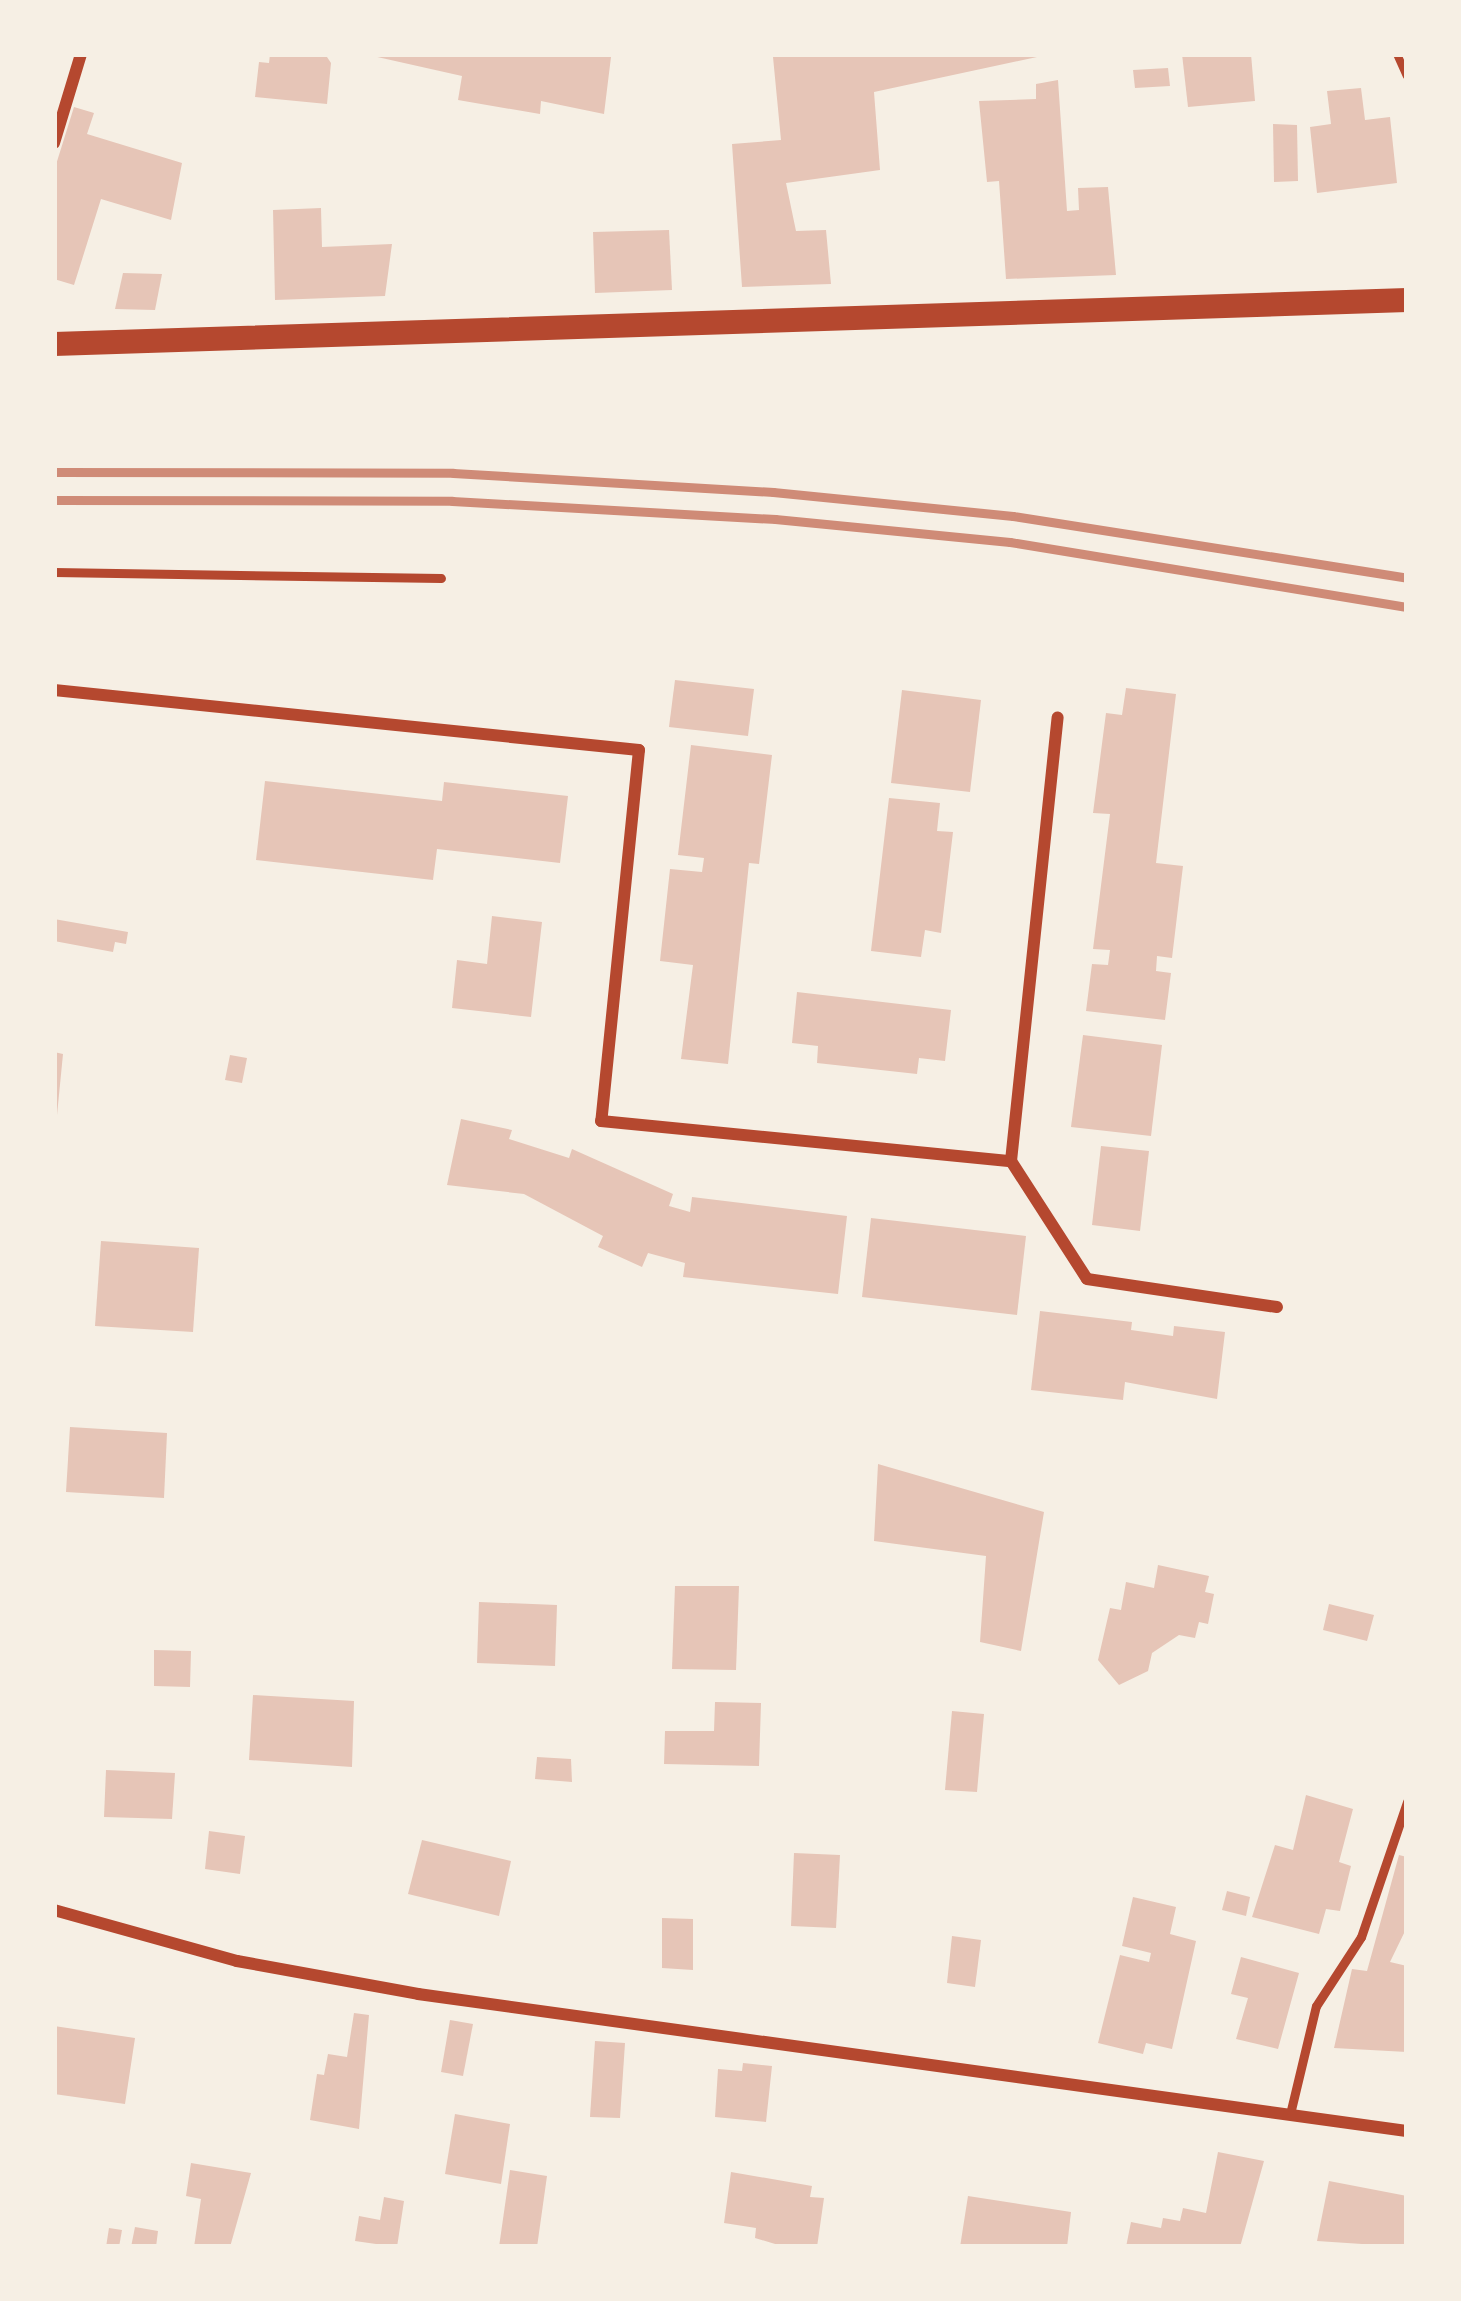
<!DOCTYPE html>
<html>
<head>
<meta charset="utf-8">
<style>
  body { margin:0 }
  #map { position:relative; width:1461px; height:2301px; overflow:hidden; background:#f6efe4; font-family:"Titillium Web",sans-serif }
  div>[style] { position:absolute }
  .building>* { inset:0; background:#e6c5b7 }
  .path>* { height:8px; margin:-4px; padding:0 4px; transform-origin:4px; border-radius:4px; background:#b5482f }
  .service>* { height:9px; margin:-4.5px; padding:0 4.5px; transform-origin:4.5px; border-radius:4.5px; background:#b5482f }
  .minor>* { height:12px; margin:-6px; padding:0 6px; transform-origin:6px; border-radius:6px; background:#b5482f }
  .secondary>* { height:24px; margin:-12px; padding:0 12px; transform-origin:12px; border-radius:12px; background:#b5482f }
  .rail>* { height:9px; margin:-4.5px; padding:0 4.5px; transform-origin:4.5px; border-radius:4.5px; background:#cf8b77 }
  span { translate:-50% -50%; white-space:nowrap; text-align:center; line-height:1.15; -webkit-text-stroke:9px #f6efe4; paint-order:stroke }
  .frame { position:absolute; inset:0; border:57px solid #f6efe4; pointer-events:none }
</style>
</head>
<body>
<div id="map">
  <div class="building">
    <div style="clip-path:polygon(270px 54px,325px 54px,331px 63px,327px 104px,255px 97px,259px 62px,269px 63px)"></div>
    <div style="clip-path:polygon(364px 54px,611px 57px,604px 114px,541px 101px,540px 114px,458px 100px,462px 76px)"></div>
    <div style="clip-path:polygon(1051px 54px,874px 92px,880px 170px,786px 183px,796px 231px,826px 230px,831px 284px,742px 287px,732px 144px,781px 140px,773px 57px)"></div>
    <div style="clip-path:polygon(1182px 54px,1251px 54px,1255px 101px,1188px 107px)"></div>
    <div style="clip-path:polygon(1168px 68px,1170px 86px,1135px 88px,1133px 70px)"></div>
    <div style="clip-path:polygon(1058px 80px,1067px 211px,1079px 210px,1078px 188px,1108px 187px,1116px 275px,1006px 279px,999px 181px,987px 182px,979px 101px,1036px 99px,1036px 84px)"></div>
    <div style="clip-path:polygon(1361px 88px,1365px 120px,1390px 117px,1397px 183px,1317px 193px,1310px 127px,1331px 124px,1327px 91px)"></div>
    <div style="clip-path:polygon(74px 107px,94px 113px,87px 134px,182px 163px,171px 220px,101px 199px,74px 285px,54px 279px,54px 171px)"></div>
    <div style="clip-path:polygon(1273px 124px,1297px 125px,1298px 181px,1274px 182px)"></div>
    <div style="clip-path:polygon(321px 208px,322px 247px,392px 244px,385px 296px,275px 300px,273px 210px)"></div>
    <div style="clip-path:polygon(669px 230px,672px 290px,595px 293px,593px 232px)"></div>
    <div style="clip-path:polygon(123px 273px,162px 274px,155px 310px,115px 309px)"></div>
    <div style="clip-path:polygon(675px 680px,754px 689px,748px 736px,669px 727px)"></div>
    <div style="clip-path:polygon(1126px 688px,1176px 694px,1156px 863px,1183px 866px,1172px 958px,1157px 956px,1156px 971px,1171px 973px,1165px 1020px,1086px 1011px,1092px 964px,1108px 965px,1110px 950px,1093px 949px,1110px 814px,1093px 813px,1106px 713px,1122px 715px)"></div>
    <div style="clip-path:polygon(902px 690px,981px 700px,970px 792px,891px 783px)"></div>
    <div style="clip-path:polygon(691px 745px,772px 755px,759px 864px,749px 863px,728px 1064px,681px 1059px,693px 965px,660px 961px,670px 869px,702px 872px,704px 858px,678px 855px)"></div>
    <div style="clip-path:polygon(265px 781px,442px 801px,444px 782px,568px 796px,560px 863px,437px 849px,433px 880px,256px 860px)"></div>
    <div style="clip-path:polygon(889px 798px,940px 803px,937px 831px,953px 832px,941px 933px,925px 930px,921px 957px,871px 951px)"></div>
    <div style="clip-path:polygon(492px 916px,542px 922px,531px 1017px,452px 1008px,457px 960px,487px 964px)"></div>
    <div style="clip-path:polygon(54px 919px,128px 932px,126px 944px,115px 942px,113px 952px,54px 941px)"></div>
    <div style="clip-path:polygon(797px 992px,951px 1010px,945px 1061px,919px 1058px,917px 1074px,817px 1063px,818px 1046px,792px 1043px)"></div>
    <div style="clip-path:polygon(1083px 1035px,1162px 1045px,1151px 1136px,1071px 1127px)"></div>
    <div style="clip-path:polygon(54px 1052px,63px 1054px,57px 1115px,54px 1115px)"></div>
    <div style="clip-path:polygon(230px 1055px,247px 1058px,242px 1083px,225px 1080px)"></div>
    <div style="clip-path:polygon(461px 1119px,512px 1130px,509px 1139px,569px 1158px,572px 1149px,673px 1194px,669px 1206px,690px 1212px,692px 1197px,847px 1216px,838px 1294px,683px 1277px,685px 1263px,648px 1253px,642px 1267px,598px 1247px,603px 1236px,524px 1194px,447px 1185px)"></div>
    <div style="clip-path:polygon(1101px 1146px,1149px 1151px,1140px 1231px,1092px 1225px)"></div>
    <div style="clip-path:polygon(871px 1218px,1026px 1236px,1017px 1315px,862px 1297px)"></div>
    <div style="clip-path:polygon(101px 1241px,199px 1248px,193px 1332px,95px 1326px)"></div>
    <div style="clip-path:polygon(1040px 1311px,1132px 1322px,1131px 1330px,1173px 1336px,1174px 1326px,1225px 1332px,1217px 1399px,1125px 1382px,1123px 1400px,1031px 1390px)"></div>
    <div style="clip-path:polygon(70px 1427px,167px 1433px,164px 1498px,66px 1492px)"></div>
    <div style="clip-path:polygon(878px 1464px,1044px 1512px,1021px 1651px,980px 1642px,986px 1556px,874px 1541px)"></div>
    <div style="clip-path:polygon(1158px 1565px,1209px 1576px,1205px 1592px,1214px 1594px,1208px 1624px,1199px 1622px,1195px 1638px,1179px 1635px,1152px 1653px,1148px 1671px,1119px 1685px,1098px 1660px,1110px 1608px,1121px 1610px,1126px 1582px,1154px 1588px)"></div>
    <div style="clip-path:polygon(675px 1586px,739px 1586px,736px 1670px,672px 1669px)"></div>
    <div style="clip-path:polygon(479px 1602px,557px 1605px,555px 1666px,477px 1663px)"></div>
    <div style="clip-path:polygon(1329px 1604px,1374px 1615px,1367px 1641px,1323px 1630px)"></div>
    <div style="clip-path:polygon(154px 1650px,191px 1651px,190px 1687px,154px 1686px)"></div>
    <div style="clip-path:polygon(253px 1695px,354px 1701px,352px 1767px,249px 1760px)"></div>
    <div style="clip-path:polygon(715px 1702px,761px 1703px,759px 1766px,664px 1764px,665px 1731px,714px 1731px)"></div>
    <div style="clip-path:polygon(952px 1711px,984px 1714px,977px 1792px,945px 1790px)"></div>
    <div style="clip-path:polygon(537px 1757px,571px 1759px,572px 1782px,535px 1779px)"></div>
    <div style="clip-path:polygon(106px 1770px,175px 1773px,172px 1819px,104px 1817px)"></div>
    <div style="clip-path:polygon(1306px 1795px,1353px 1809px,1339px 1862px,1351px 1866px,1340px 1911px,1326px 1909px,1319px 1934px,1252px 1917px,1275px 1845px,1293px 1850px)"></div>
    <div style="clip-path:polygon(209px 1831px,245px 1836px,240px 1874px,205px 1869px)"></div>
    <div style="clip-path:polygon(422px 1840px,511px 1861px,499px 1916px,408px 1894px)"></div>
    <div style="clip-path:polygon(794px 1853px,840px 1855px,836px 1928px,791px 1926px)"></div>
    <div style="clip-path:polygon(1399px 1855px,1407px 1857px,1407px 1927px,1390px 1962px,1407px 1966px,1407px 2052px,1334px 2048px,1352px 1969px,1367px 1971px)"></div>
    <div style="clip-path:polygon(1227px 1891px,1250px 1897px,1246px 1916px,1222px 1910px)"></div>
    <div style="clip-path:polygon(1133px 1897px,1176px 1907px,1170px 1934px,1196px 1941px,1172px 2049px,1146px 2043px,1143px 2054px,1098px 2043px,1120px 1955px,1149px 1962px,1151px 1953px,1122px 1946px)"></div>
    <div style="clip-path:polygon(662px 1918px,693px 1919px,693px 1970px,662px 1968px)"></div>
    <div style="clip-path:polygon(952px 1936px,981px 1940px,975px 1987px,947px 1983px)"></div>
    <div style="clip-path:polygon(1241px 1957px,1299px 1973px,1278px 2049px,1236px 2039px,1248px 1998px,1231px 1994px)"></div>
    <div style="clip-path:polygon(354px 2013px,369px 2015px,359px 2129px,310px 2120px,317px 2074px,324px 2075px,328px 2054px,347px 2057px)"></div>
    <div style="clip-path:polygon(450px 2020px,473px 2024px,463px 2076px,441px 2072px)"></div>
    <div style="clip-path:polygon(54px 2026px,135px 2038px,125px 2104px,54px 2094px)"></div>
    <div style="clip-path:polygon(595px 2041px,625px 2043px,620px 2118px,590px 2117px)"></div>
    <div style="clip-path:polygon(743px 2063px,772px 2066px,766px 2122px,715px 2117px,718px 2069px,742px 2071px)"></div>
    <div style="clip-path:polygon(455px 2114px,510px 2124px,501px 2184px,445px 2174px)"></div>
    <div style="clip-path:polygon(1218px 2152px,1264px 2161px,1240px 2247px,1126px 2247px,1131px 2222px,1161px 2228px,1163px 2218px,1180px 2221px,1183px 2208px,1206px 2213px)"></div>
    <div style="clip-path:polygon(191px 2163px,251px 2173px,230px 2247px,194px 2247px,201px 2199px,186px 2196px)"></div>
    <div style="clip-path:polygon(510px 2170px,547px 2176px,537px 2247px,499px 2247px)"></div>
    <div style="clip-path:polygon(731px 2172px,812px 2186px,810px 2197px,824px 2198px,817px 2247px,785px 2247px,755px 2238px,756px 2228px,724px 2223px)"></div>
    <div style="clip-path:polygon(1329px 2181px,1407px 2196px,1407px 2247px,1317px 2241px)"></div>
    <div style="clip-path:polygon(968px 2196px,1071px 2212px,1067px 2247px,960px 2247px)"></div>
    <div style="clip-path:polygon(384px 2197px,404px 2201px,397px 2247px,355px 2241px,359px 2216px,380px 2220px)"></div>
    <div style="clip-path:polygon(135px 2227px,158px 2231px,156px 2247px,131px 2247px)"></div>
    <div style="clip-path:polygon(109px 2228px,122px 2230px,119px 2247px,106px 2247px)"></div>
  </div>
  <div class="path">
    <div style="left:1397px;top:54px;width:24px;rotate:66deg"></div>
  </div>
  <div class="service">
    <div style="left:54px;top:572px;width:387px;rotate:0.9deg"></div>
    <div style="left:1290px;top:2114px;width:111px;rotate:-76.5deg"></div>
    <div style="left:1316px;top:2006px;width:82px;rotate:-56.9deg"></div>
    <div style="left:1361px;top:1937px;width:143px;rotate:-71.2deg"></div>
  </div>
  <div class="minor">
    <div style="left:54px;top:143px;width:93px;rotate:-73.1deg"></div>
    <div style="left:54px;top:690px;width:588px;rotate:5.86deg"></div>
    <div style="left:639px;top:750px;width:373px;rotate:95.8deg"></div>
    <div style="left:601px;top:1121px;width:412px;rotate:5.6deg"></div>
    <div style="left:1011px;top:1161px;width:446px;rotate:-84deg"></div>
    <div style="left:1011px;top:1161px;width:140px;rotate:57.2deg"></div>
    <div style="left:1087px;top:1279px;width:192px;rotate:8.4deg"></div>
    <div style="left:54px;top:1910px;width:190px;rotate:15.6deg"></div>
    <div style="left:237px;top:1961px;width:184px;rotate:10.3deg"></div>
    <div style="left:418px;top:1994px;width:998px;rotate:7.89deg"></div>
  </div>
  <div class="secondary">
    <div style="left:54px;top:344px;width:1354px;rotate:-1.86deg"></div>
  </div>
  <div class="rail">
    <div style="left:54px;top:472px;width:399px;rotate:0.1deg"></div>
    <div style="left:453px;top:473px;width:321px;rotate:3.4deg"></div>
    <div style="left:773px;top:492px;width:241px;rotate:5.7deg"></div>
    <div style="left:1013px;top:516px;width:399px;rotate:8.9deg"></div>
    <div style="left:54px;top:500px;width:398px;rotate:0.1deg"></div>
    <div style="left:452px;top:501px;width:324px;rotate:3.2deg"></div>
    <div style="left:775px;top:519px;width:236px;rotate:5.6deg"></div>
    <div style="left:1010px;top:542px;width:402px;rotate:9.3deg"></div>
  </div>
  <div class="frame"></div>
</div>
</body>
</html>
